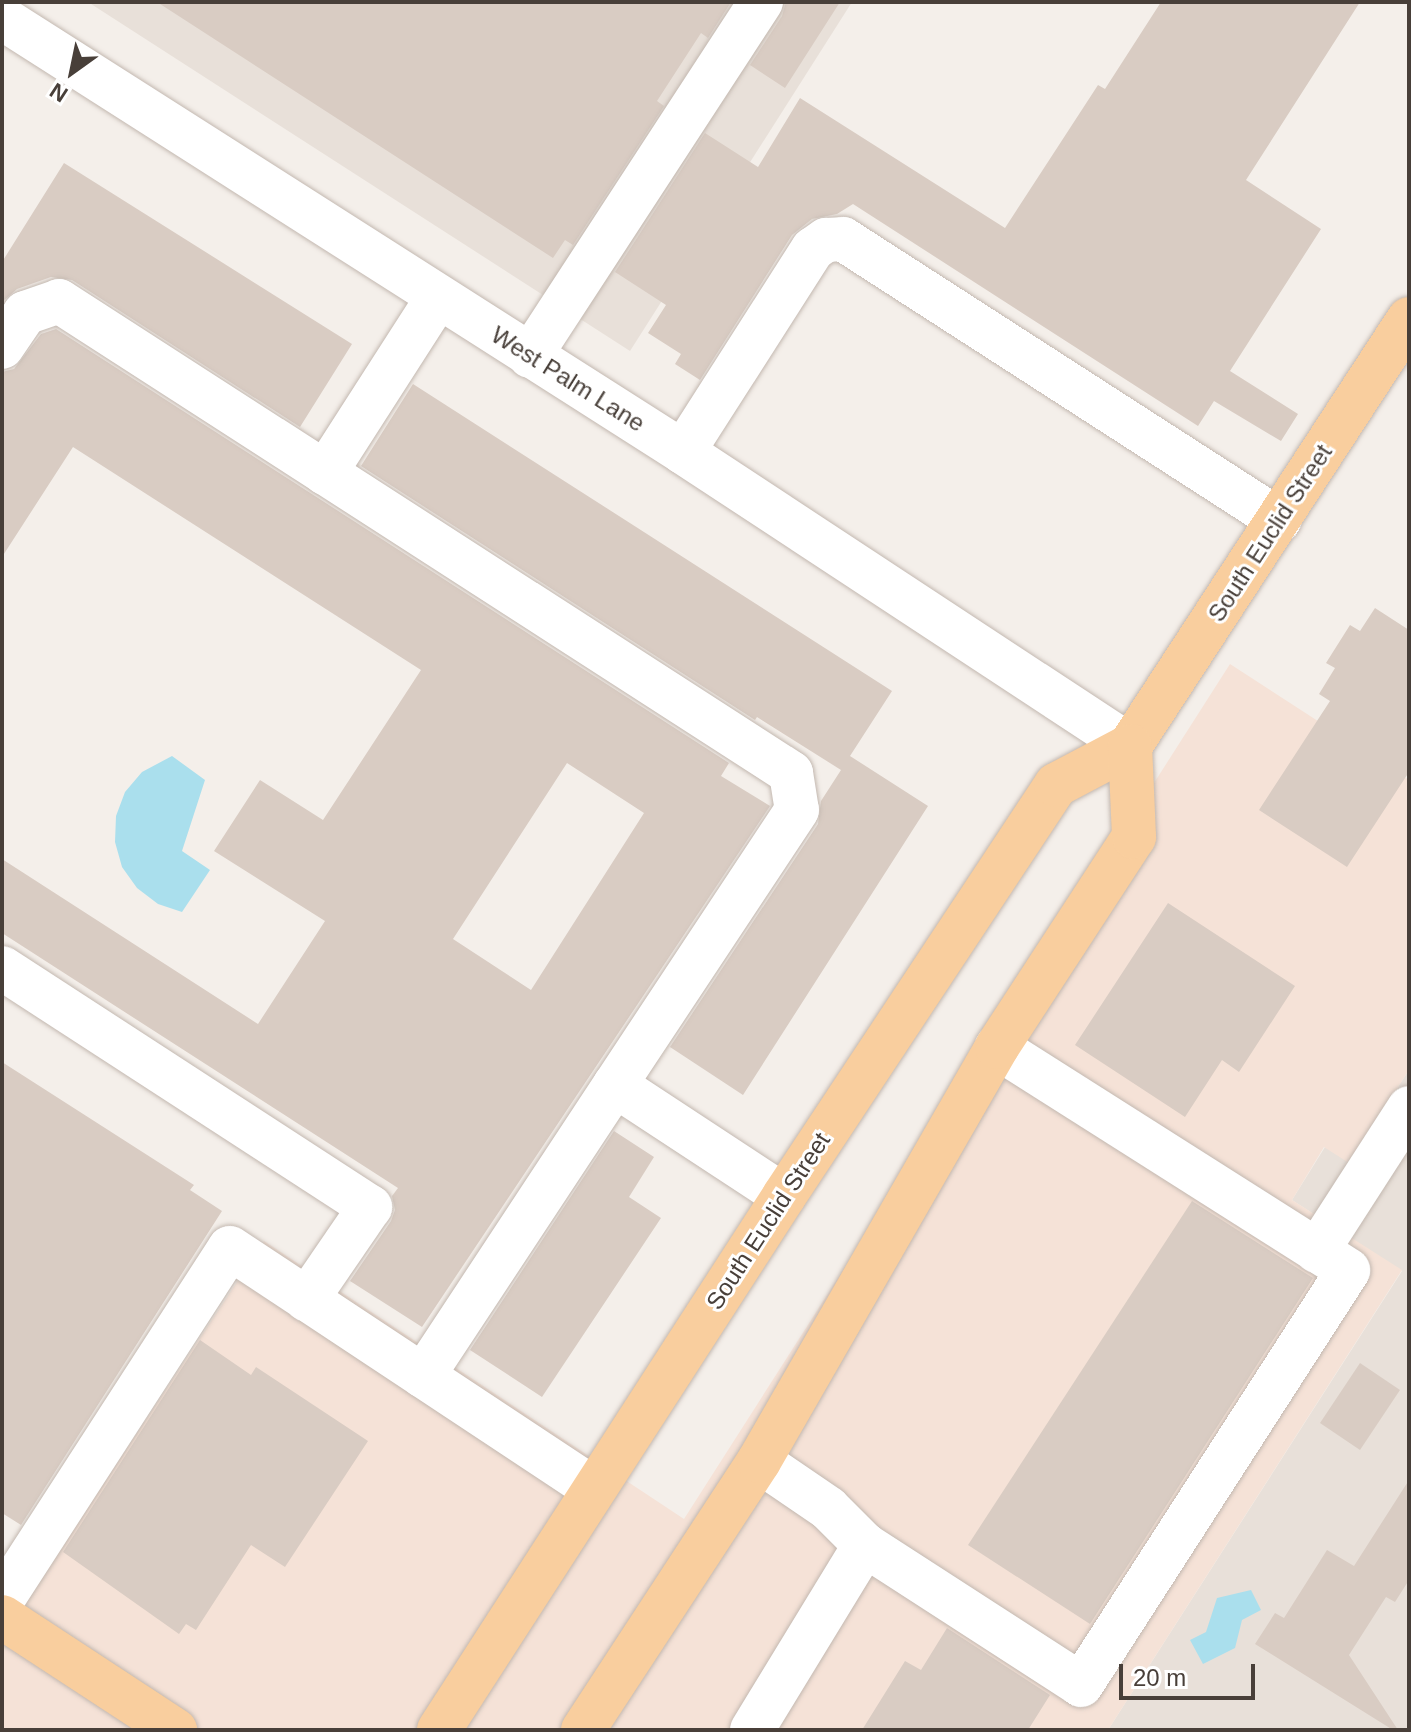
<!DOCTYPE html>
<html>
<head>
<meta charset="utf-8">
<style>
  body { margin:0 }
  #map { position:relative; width:1411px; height:1732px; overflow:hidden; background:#f4efea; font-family:Arial,sans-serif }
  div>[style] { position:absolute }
  .residential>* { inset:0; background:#e8e0d9 }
  .commercial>* { inset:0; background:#f5e2d7 }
  .water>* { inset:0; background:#aadfed }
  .building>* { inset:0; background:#d9ccc3 }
  .roads { filter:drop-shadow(0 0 2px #c3b8b0) drop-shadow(0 0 2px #c3b8b0) }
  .minor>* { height:44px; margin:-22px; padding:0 22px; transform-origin:22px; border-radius:22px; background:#fff }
  .major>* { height:44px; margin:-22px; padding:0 22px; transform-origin:22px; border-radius:22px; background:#f9ce9e }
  span { translate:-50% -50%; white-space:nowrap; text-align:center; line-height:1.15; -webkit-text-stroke:6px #fff; paint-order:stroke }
  .street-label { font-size:24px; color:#483f39 }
  .frame { position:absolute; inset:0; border:4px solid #483f39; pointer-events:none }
  .north { position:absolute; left:32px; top:32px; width:80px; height:80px; -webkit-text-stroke:6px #fff; paint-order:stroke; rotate:213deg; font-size:22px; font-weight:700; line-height:32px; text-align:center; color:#483f39 }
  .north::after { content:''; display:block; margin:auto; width:28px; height:36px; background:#483f39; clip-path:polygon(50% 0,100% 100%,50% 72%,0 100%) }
  .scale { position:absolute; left:1119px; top:1664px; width:136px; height:36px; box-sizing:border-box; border:4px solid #483f39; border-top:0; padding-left:10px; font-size:24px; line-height:28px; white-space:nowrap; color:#483f39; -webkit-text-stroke:6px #fff; paint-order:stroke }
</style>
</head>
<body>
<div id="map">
  <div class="residential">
    <div style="clip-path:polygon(88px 2px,852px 2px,630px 351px)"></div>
    <div style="clip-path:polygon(1409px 1070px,1409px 1730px,1108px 1730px,1402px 1271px,1292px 1200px,1325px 1147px,1349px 1162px)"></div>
  </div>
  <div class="commercial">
    <div style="clip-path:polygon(1230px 664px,1409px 780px,1409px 1070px,1349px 1163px,1324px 1147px,1292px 1200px,1402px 1270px,1108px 1730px,2px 1730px,2px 1607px,48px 1568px,264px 1241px,684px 1519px)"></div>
  </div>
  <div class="water">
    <div style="clip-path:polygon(172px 756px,205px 780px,182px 851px,210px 870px,182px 912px,158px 904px,137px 888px,122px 867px,115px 842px,116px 816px,125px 792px,142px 772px)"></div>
    <div style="clip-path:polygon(1251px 1590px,1261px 1610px,1242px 1620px,1235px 1648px,1203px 1664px,1190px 1640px,1206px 1632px,1217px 1598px)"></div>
  </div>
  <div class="building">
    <div style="clip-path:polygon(157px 2px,731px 2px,708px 38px,701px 33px,657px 101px,664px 106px,573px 245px,565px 240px,553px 258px)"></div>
    <div style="clip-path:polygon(786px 2px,840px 2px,785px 88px,750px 65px,782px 16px)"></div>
    <div style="clip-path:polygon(1161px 2px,1360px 2px,1246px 180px,1321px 229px,1230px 371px,1298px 414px,1281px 441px,1214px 401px,1198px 426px,853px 204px,837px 214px,812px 219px,792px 235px,700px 380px,675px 364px,681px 354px,648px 333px,666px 305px,615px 272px,705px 133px,758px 167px,800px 98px,1005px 228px,1098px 85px,1105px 89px)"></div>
    <div style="clip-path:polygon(64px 163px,352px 344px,300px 427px,72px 280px,51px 277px,17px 289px,2px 302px,2px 262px)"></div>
    <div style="clip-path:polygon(evenodd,56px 329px,729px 763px,721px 776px,770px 806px,422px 1327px,350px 1281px,391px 1221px,395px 1210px,392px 1196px,398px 1188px,2px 933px,2px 859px,258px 1024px,325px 921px,214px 851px,260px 780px,323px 820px,421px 670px,73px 447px,2px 557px,2px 372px,14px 369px,41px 334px,56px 329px,567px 763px,644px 813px,531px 990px,453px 939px,567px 763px)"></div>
    <div style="clip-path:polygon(413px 384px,892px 691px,850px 756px,928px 806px,743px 1095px,670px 1047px,818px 824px,821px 801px,841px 770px,757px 717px,755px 720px,361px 466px)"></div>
    <div style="clip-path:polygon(1375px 608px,1409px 630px,1409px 772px,1347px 867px,1259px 810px,1330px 701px,1319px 694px,1335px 668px,1326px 663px,1350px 625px,1360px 631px)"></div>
    <div style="clip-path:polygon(1168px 903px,1295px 986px,1239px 1072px,1222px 1060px,1185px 1117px,1075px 1045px)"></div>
    <div style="clip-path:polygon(2px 1062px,194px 1185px,190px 1190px,222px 1211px,21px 1525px,2px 1513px)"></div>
    <div style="clip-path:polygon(614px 1131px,654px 1157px,629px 1197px,661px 1218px,542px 1397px,470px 1350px)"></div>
    <div style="clip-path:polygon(1192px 1201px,1313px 1278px,1090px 1624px,968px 1545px)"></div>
    <div style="clip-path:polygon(200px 1340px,251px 1375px,256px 1367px,368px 1441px,285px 1567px,251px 1545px,196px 1630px,186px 1624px,179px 1634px,63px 1552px)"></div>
    <div style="clip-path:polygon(1360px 1363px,1400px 1390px,1360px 1450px,1320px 1423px)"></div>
    <div style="clip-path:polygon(1409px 1480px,1409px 1580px,1395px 1602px,1386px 1597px,1349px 1655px,1398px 1730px,1393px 1730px,1255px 1644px,1275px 1613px,1284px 1618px,1327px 1550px,1354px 1566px)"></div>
    <div style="clip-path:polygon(947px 1628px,1050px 1695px,1028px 1730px,862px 1730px,905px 1661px,921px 1670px)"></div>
  </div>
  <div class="roads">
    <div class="minor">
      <div style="left:2px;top:18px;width:808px;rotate:32.51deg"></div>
      <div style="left:683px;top:452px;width:535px;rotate:33.33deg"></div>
      <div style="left:2px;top:347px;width:41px;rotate:-55.9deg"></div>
      <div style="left:25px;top:313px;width:36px;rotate:-19deg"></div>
      <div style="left:59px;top:301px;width:871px;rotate:32.81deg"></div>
      <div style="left:791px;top:773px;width:37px;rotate:81deg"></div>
      <div style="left:797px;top:810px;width:330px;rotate:123.5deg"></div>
      <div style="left:615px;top:1085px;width:202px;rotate:33.3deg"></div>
      <div style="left:530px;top:356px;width:423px;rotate:-56.9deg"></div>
      <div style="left:683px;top:452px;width:241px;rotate:-57.4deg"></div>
      <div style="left:813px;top:249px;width:16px;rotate:-35deg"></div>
      <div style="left:826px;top:240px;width:17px;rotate:-3deg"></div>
      <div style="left:843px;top:239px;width:519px;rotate:32.8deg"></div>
      <div style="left:325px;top:473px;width:209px;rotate:-57.3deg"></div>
      <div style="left:2px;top:968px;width:439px;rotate:33deg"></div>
      <div style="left:370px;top:1207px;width:112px;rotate:124.4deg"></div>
      <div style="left:307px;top:1299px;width:344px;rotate:33.5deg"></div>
      <div style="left:1317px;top:1251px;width:170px;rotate:-57.2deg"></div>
      <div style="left:423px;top:1376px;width:349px;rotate:-56.6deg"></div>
      <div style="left:865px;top:1545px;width:257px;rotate:32.9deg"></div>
      <div style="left:1081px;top:1685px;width:493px;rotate:-57.2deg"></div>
      <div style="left:1348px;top:1270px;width:416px;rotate:-147.6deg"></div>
      <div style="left:2px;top:1600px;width:419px;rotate:-57.1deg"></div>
      <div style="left:230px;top:1248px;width:92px;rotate:33.5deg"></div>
      <div style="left:752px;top:1730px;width:217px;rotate:-58.6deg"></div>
      <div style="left:865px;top:1545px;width:52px;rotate:-135deg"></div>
      <div style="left:828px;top:1508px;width:83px;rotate:-145.7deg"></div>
    </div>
    <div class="major">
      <div style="left:2px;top:1617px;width:207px;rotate:33.2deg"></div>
      <div style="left:439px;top:1730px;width:636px;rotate:-57.13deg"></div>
      <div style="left:784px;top:1196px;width:493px;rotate:-56.5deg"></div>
      <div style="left:1056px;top:785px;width:84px;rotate:-27.8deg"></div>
      <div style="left:1130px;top:746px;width:510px;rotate:-56.84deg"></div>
      <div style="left:583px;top:1730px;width:321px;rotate:-56.8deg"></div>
      <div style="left:759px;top:1461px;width:478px;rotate:-60.1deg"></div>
      <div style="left:997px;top:1047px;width:251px;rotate:-56.9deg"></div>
      <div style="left:1134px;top:837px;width:91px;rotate:-92.5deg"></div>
    </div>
  </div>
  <div class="street-label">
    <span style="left:568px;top:379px;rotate:32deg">West Palm Lane</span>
    <span style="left:1270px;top:533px;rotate:-57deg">South Euclid Street</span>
    <span style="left:768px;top:1221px;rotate:-57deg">South Euclid Street</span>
  </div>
  <div class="frame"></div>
  <div class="north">N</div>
  <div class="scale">20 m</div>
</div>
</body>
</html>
